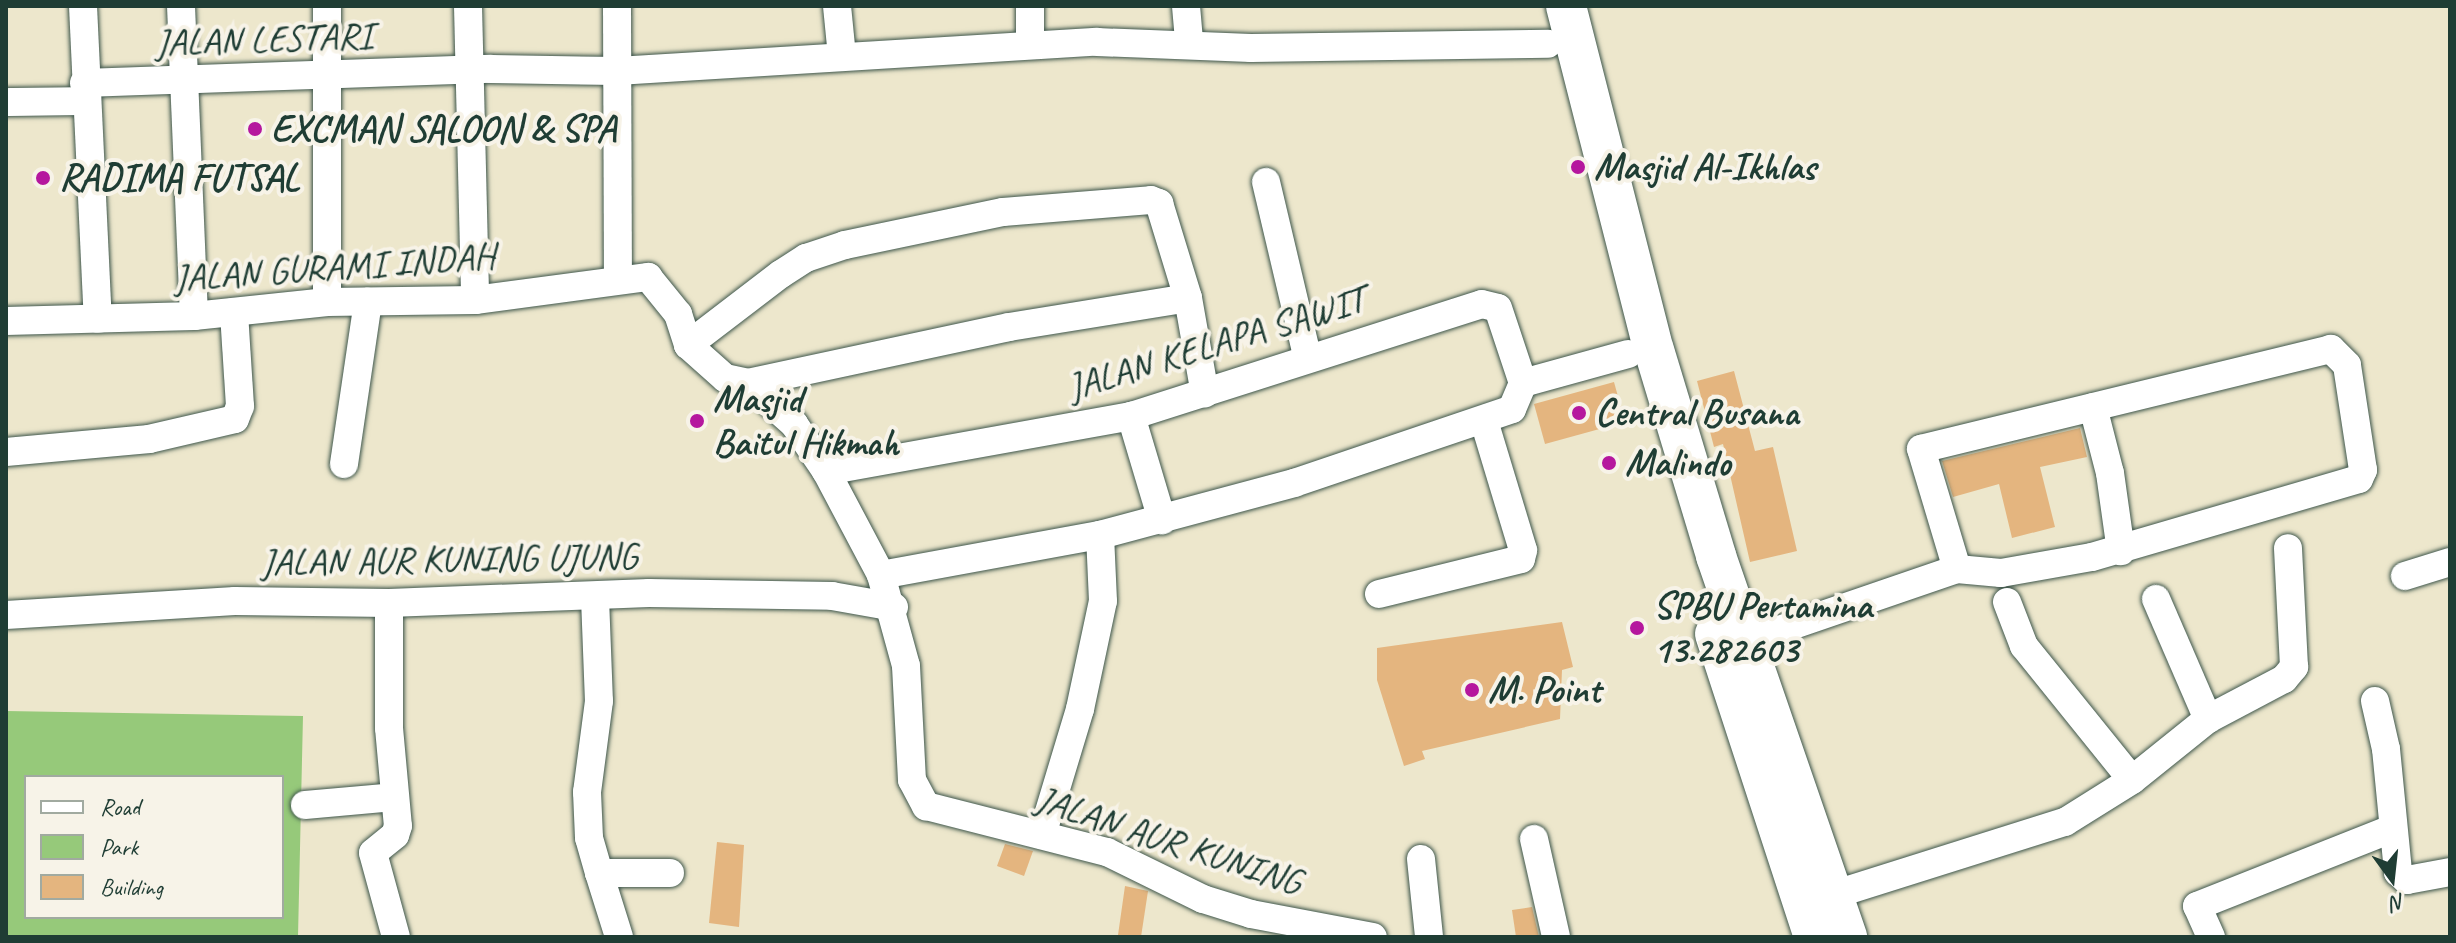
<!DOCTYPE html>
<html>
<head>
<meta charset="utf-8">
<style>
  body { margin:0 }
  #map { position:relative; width:2456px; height:943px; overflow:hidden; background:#ede7cc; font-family:Caveat,sans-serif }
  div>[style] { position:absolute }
  .green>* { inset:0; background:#96c97a }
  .building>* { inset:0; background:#e4b57f }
  .roads { filter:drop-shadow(0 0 2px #3e564b) drop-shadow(0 0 2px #3e564b) }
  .minor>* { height:28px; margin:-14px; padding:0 14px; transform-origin:14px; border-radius:14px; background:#fff }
  .highway>* { height:40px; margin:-20px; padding:0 20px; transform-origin:20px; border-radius:20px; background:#fff }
  .dots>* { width:22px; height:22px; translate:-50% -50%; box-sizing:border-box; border:4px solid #f7f3e8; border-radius:50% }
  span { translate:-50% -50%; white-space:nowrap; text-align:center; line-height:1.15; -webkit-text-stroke:8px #f7f3e8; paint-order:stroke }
  .street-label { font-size:38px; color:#1f3d34 }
  .poi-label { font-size:38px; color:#1f3d34; font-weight:700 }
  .left { translate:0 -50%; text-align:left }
  .frame { position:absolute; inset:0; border:8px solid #1f3d34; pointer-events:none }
  .legend { position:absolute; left:24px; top:775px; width:260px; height:144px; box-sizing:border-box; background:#f7f3e8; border:2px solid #a1aaa0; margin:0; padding:10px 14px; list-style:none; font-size:24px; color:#1f3d34 }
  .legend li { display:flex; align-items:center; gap:16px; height:40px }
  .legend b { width:40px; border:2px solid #a1aaa0 }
  .north { position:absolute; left:2352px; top:839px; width:80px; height:80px; -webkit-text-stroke:6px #f7f3e8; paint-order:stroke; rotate:165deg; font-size:22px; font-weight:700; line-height:32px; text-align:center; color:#1f3d34 }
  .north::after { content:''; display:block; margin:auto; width:28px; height:36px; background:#1f3d34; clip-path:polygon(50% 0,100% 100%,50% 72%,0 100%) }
</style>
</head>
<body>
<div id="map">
  <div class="green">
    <div style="clip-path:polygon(evenodd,6px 711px,303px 716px,298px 937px,6px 937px,6px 711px,26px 777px,282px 777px,282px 917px,26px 917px,26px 777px)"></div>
  </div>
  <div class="building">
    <div style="clip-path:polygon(1734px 371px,1755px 451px,1773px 447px,1797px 551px,1750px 562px,1723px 444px,1714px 447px,1697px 381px)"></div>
    <div style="clip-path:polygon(1614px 382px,1625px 422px,1545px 444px,1534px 404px)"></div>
    <div style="clip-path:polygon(2080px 428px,2087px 457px,2040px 467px,2055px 527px,2012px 538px,1999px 484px,1953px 497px,1942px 461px)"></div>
    <div style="clip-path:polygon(1562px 622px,1573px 667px,1562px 670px,1560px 719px,1422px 751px,1425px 759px,1404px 766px,1377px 680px,1377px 648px)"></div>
    <div style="clip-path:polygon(717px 842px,744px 845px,739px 927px,709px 923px)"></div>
    <div style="clip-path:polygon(1005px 844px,1033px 851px,1024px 876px,997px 866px)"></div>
    <div style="clip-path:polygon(1125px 886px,1148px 891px,1141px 937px,1118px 935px)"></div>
    <div style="clip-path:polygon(1532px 907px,1539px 937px,1516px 937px,1512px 910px)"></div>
  </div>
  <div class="roads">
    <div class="minor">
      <div style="left:83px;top:6px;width:313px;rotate:87.3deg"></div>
      <div style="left:181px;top:6px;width:310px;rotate:87.6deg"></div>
      <div style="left:327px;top:6px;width:296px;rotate:90deg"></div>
      <div style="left:468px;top:6px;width:294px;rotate:88.6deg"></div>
      <div style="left:617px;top:6px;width:272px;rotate:89.8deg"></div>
      <div style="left:837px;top:6px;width:50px;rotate:84.3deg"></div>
      <div style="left:1186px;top:6px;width:37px;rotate:85deg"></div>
      <div style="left:1030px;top:45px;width:39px;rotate:-90deg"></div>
      <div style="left:84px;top:83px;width:407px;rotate:-2deg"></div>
      <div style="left:491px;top:69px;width:126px;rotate:0.9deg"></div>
      <div style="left:617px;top:71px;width:481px;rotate:-3.5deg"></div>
      <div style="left:1097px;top:42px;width:154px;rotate:2.2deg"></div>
      <div style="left:1251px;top:48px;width:297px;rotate:-0.8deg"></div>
      <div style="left:6px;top:102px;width:78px;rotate:-0.7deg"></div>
      <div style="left:1266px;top:182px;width:179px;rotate:76.7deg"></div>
      <div style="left:6px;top:321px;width:188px;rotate:-1.5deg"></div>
      <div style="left:194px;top:316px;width:134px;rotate:-6deg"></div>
      <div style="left:327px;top:302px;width:148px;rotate:-0.8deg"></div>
      <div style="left:475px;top:300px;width:175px;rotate:-7.6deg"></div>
      <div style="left:648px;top:277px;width:48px;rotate:51deg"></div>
      <div style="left:678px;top:314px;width:33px;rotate:72deg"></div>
      <div style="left:688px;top:345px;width:50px;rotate:41.7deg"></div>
      <div style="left:725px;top:378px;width:24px;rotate:12deg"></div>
      <div style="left:748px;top:383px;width:62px;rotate:41.7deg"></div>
      <div style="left:794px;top:424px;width:57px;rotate:55.8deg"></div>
      <div style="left:826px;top:471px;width:118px;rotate:62.1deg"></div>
      <div style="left:881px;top:575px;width:94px;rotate:74.6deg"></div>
      <div style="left:906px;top:666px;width:114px;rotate:87deg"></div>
      <div style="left:912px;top:780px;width:30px;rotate:62deg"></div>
      <div style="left:926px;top:806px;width:187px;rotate:14.3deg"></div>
      <div style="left:1107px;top:852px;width:107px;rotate:26.1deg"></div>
      <div style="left:1203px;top:899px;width:50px;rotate:17.4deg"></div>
      <div style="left:1251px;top:914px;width:124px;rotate:10.7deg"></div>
      <div style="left:688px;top:345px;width:117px;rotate:-37.4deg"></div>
      <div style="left:781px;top:274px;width:30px;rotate:-33deg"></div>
      <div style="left:806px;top:258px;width:41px;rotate:-18.4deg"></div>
      <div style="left:845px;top:245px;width:161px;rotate:-11.8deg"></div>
      <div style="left:1003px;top:212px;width:148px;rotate:-4.6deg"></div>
      <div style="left:1151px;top:200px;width:9px;rotate:21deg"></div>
      <div style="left:1159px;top:203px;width:99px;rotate:73deg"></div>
      <div style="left:1188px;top:298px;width:97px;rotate:80deg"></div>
      <div style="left:748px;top:383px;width:267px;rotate:-12.1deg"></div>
      <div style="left:1009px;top:327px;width:181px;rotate:-9.2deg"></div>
      <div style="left:2093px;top:407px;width:68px;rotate:75.6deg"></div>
      <div style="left:2110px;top:473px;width:79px;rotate:82deg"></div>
      <div style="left:1131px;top:416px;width:109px;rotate:73.4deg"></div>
      <div style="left:6px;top:452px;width:144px;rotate:-5.2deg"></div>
      <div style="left:149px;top:439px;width:88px;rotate:-13.1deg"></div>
      <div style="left:235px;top:419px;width:14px;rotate:-69deg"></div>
      <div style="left:240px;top:406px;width:94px;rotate:-93.7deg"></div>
      <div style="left:344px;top:464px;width:164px;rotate:-81.6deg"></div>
      <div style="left:826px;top:471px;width:310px;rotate:-10.2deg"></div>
      <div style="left:1131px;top:416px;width:368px;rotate:-17.7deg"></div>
      <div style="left:1482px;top:304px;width:16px;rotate:14deg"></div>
      <div style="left:1498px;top:308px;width:79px;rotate:71.6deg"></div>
      <div style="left:881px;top:575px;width:223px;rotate:-10.4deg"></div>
      <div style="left:1100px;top:535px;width:201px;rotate:-15deg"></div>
      <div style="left:1294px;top:483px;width:230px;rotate:-18.7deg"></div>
      <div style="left:1512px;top:409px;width:28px;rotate:-67deg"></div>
      <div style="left:1523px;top:383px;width:109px;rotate:-15.4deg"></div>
      <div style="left:2405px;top:576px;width:47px;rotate:-17.3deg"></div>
      <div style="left:1379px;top:594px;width:146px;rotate:-13.8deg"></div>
      <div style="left:1521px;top:559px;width:9px;rotate:-77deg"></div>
      <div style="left:1523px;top:550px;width:135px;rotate:-106.8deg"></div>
      <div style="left:595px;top:598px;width:103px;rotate:87.8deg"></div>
      <div style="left:599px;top:701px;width:92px;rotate:97.5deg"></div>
      <div style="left:587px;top:792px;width:46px;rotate:87.5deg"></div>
      <div style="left:589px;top:838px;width:36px;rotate:74deg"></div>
      <div style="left:599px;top:873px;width:71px"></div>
      <div style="left:2156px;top:599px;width:131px;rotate:66.6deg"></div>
      <div style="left:2007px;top:602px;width:47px;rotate:68.9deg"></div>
      <div style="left:2024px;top:646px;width:172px;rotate:51.1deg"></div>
      <div style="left:389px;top:603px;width:125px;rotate:90deg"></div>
      <div style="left:389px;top:728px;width:98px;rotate:84.8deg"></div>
      <div style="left:398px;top:826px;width:9px;rotate:108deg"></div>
      <div style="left:395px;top:835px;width:28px;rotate:141deg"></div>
      <div style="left:373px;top:853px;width:87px;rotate:74.7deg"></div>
      <div style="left:6px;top:615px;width:229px;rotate:-3.5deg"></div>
      <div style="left:235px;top:601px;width:154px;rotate:0.7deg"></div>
      <div style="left:389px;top:603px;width:260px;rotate:-2.2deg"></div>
      <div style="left:649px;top:593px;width:183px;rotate:0.9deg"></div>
      <div style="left:832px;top:596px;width:63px;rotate:10.1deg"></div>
      <div style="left:1744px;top:642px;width:225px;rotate:-18.9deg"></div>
      <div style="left:1957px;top:569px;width:44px;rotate:5.2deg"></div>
      <div style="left:2001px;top:573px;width:92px;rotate:-10deg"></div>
      <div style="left:2092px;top:557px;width:278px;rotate:-16.3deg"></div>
      <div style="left:2359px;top:479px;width:10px;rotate:-66deg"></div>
      <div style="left:2363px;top:470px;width:106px;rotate:-98.7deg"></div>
      <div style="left:2347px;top:365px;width:23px;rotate:-135deg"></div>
      <div style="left:2331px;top:349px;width:422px;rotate:166.3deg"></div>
      <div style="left:1921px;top:449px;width:125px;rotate:73.3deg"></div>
      <div style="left:2375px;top:701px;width:49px;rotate:77.1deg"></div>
      <div style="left:2386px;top:749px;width:124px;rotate:84.4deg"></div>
      <div style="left:2398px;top:872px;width:12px;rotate:42deg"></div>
      <div style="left:2407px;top:880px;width:44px;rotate:-10.5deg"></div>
      <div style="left:305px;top:805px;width:89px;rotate:-5.1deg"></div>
      <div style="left:1042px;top:835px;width:132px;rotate:-73.2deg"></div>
      <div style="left:1080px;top:709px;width:110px;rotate:-78deg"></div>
      <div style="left:1103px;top:601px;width:66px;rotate:-92.6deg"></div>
      <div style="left:1534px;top:839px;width:100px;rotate:77.3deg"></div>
      <div style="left:1421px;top:859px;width:78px;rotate:84.1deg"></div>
      <div style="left:599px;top:873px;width:67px;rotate:72.6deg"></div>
      <div style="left:1833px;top:895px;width:243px;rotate:-17.5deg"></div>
      <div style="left:2065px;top:822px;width:79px;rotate:-32.1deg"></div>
      <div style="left:2132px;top:780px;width:97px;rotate:-38.8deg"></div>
      <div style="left:2208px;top:719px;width:86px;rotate:-27.8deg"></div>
      <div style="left:2284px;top:679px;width:16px;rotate:-50deg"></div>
      <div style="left:2294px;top:667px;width:119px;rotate:-92.9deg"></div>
      <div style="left:2211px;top:937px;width:34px;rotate:-114deg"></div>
      <div style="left:2197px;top:906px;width:209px;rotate:-21.6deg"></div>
    </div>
    <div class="highway">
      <div style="left:1566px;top:6px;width:355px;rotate:75.7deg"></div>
      <div style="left:1654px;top:350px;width:215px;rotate:73.2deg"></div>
      <div style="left:1716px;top:556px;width:403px;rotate:71deg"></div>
      <div style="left:1715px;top:634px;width:319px;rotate:71.9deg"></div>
    </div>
  </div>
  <div class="dots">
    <div style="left:255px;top:129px;background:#b5179e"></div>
    <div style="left:1578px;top:167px;background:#b5179e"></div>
    <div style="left:43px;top:178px;background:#b5179e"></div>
    <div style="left:1579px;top:413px;background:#b5179e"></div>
    <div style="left:697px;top:421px;background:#b5179e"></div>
    <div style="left:1609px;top:463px;background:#b5179e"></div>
    <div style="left:1637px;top:628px;background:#b5179e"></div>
    <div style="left:1472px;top:690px;background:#b5179e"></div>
  </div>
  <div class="street-label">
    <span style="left:264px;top:39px;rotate:-2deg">JALAN LESTARI</span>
    <span style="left:334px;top:267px;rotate:-4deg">JALAN GURAMI INDAH</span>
    <span style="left:1216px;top:343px;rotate:-17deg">JALAN KELAPA SAWIT</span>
    <span style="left:449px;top:559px;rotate:-1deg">JALAN AUR KUNING UJUNG</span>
    <span style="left:1169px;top:840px;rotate:18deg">JALAN AUR KUNING</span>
  </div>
  <div class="poi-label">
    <span class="left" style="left:271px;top:129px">EXCMAN SALOON &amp; SPA</span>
    <span class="left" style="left:1594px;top:167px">Masjid Al-Ikhlas</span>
    <span class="left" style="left:59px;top:178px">RADIMA FUTSAL</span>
    <span class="left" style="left:713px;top:421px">Masjid<br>Baitul Hikmah</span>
    <span class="left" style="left:1595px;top:413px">Central Busana</span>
    <span class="left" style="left:1625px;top:463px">Malindo</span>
    <span class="left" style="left:1653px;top:628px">SPBU Pertamina<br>13.282603</span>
    <span class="left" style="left:1488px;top:690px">M. Point</span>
  </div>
  <div class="frame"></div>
  <ul class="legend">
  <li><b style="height:10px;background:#fff"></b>Road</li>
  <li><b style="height:22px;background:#96c97a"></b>Park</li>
  <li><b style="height:22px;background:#e4b57f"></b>Building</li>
  </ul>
  <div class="north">N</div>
</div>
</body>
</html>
